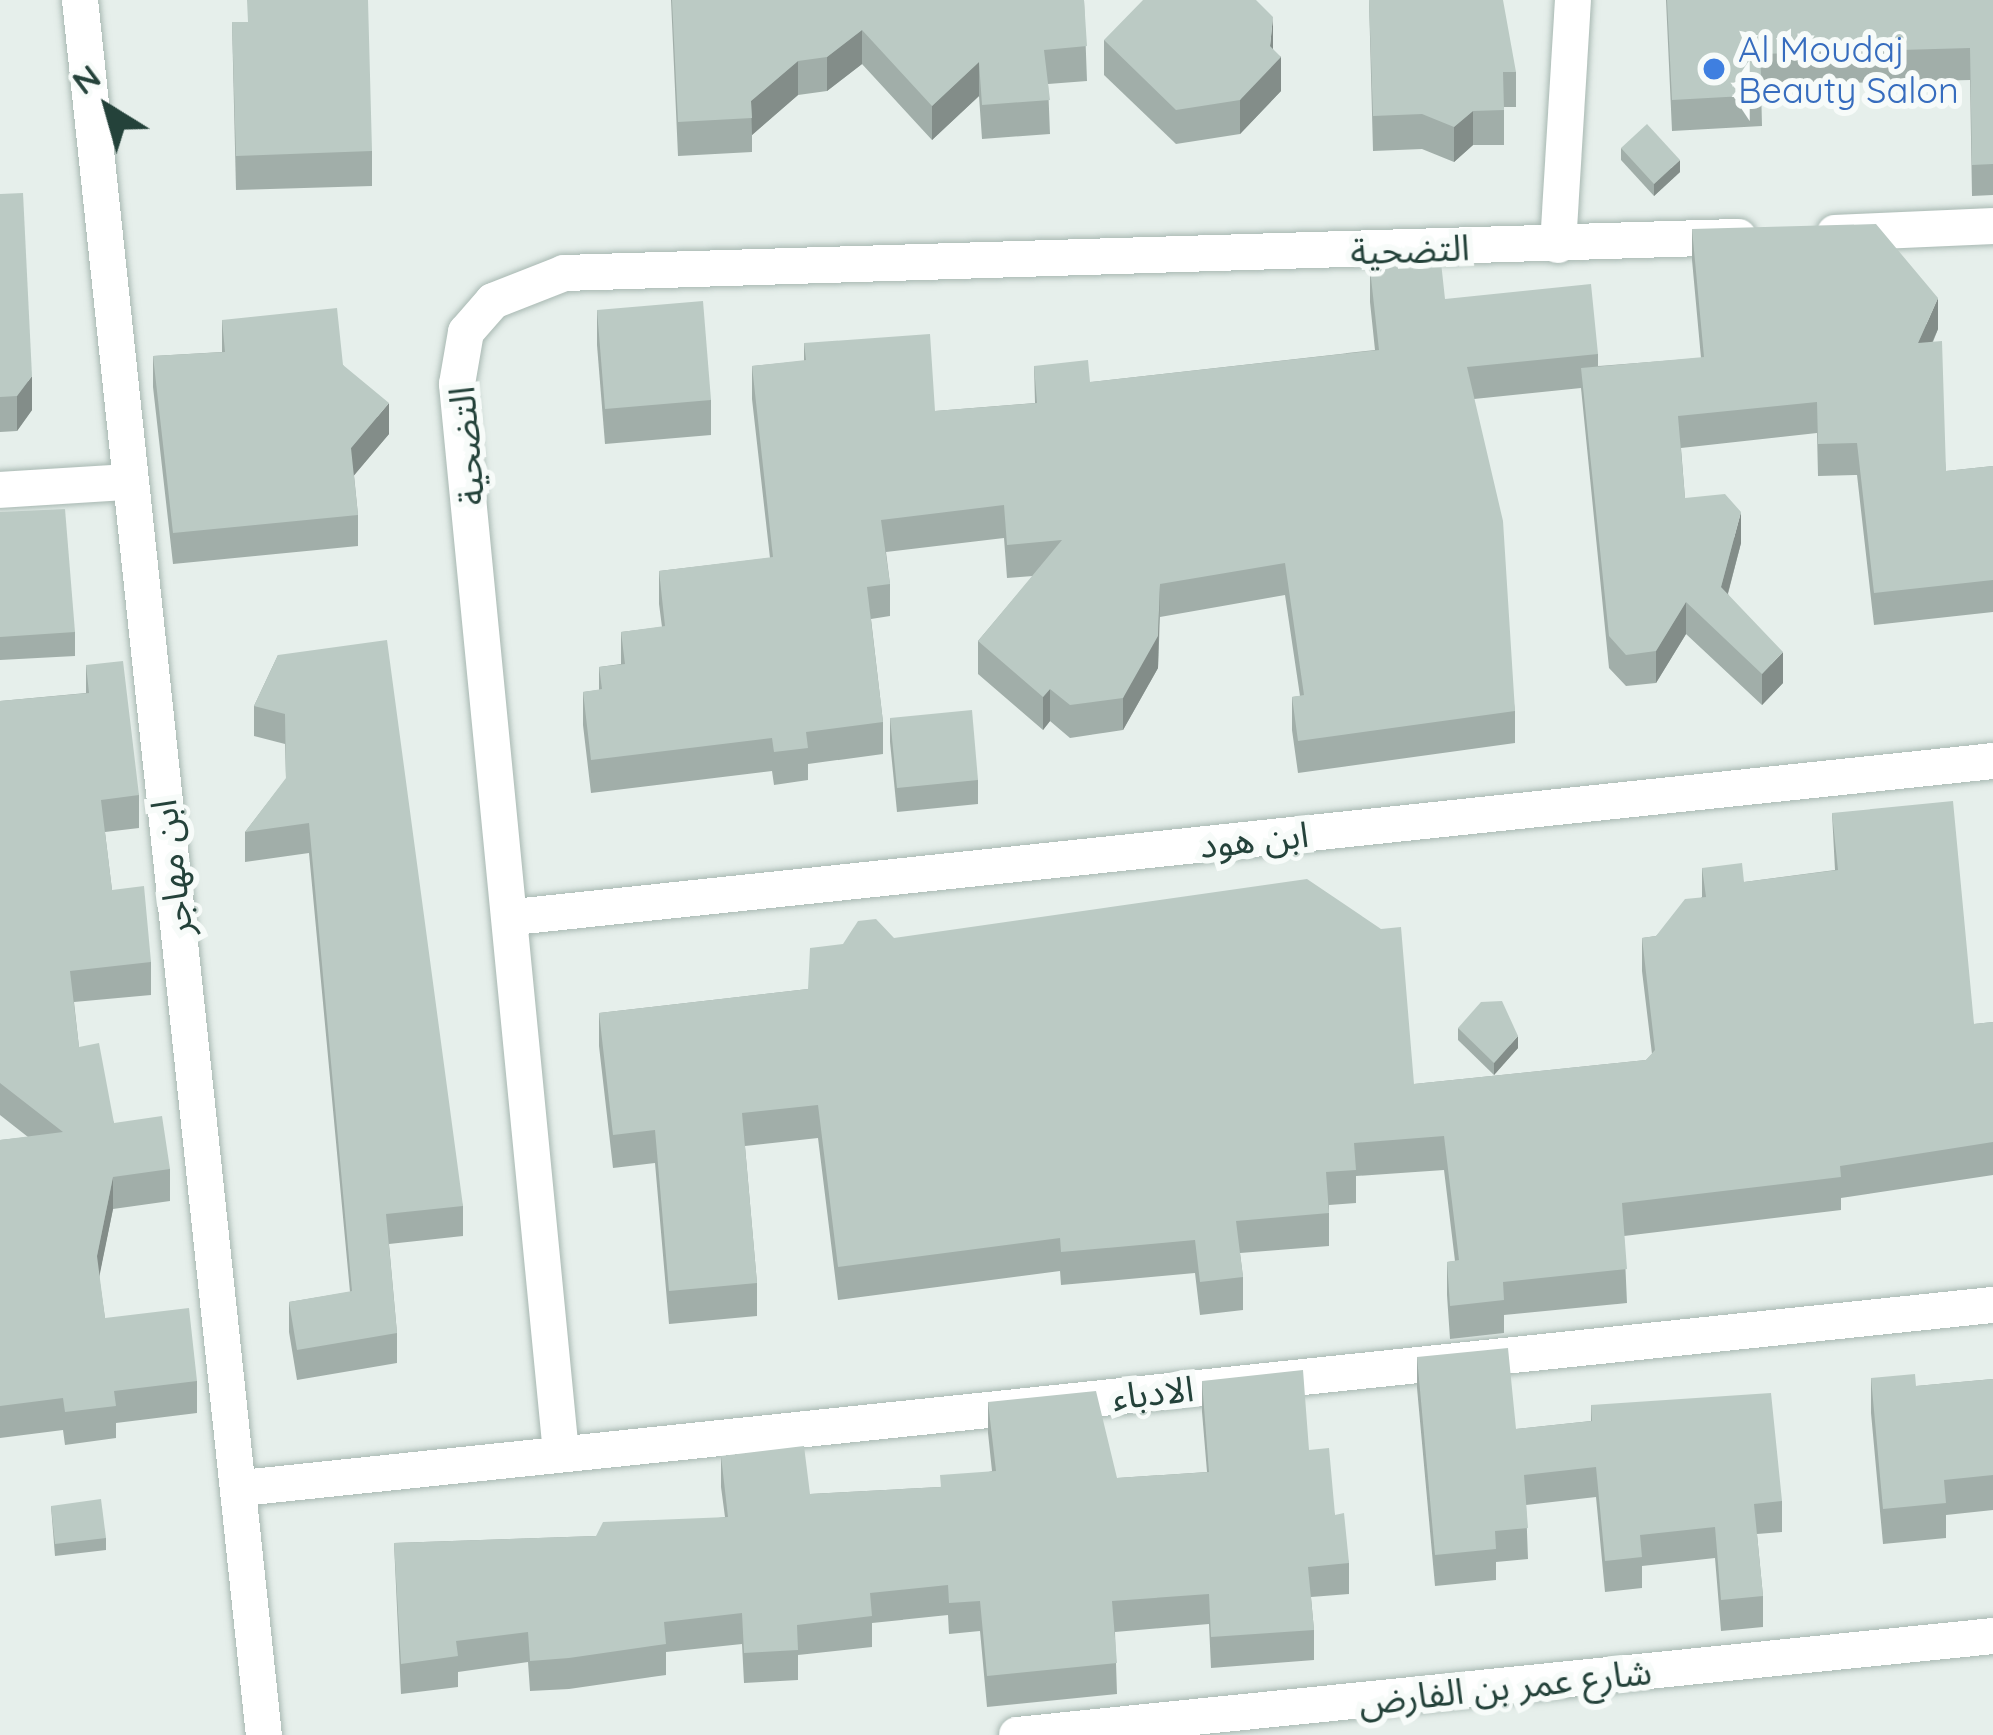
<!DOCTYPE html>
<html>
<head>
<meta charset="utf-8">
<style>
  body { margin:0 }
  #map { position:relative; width:1993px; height:1735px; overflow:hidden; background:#e6efeb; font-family:Quicksand,"Noto Sans Arabic",sans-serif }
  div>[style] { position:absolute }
  .roads { filter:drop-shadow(0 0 3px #a8b8b2) drop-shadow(0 0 3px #a8b8b2) }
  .minor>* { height:36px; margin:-18px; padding:0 18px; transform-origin:18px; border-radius:18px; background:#fff }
  .wall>* { inset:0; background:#a1aea9 }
  .shaded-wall>* { inset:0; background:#838d89 }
  .building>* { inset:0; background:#bbcac4 }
  .dots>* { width:33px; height:33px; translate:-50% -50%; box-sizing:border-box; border:6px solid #f7fbf9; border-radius:50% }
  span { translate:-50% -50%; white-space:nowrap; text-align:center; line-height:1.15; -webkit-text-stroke:12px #f7fbf9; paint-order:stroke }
  .shop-label { font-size:36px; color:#366cbe }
  .left { translate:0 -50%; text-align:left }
  .street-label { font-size:36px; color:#24423a }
  .north { position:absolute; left:48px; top:48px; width:120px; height:120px; -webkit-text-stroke:9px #f7fbf9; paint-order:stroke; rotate:323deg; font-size:33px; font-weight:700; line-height:48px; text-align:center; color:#24423a }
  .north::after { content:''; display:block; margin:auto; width:42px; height:54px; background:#24423a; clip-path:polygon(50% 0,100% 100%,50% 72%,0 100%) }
</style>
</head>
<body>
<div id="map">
  <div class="roads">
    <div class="minor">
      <div style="left:80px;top:0;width:1745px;rotate:83.95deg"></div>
      <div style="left:1835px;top:233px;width:158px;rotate:-2.5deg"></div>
      <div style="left:1558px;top:245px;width:245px;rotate:-86.5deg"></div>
      <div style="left:0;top:490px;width:127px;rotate:-3.6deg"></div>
      <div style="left:514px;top:917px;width:1487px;rotate:-6.02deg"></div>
      <div style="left:561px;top:1453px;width:1074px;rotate:-95.56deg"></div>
      <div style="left:457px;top:384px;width:53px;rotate:-80.2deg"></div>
      <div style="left:466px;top:332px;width:41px;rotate:-48.9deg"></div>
      <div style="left:493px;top:301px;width:76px;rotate:-21.5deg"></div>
      <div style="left:564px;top:273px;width:1175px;rotate:-1.76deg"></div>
      <div style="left:242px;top:1488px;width:1761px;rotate:-5.97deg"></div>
      <div style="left:1017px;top:1735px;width:981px;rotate:-5.79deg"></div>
    </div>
  </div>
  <div class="wall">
    <div style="clip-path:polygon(671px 0,1084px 0,1087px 81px,1048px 84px,1050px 134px,982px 139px,979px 96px,932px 140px,862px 64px,827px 91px,798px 95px,752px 135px,752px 152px,678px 156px)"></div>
    <div style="clip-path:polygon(1369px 0,1516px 72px,1516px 107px,1504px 107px,1504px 145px,1473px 145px,1454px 162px,1422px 149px,1373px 151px)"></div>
    <div style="clip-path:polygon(1666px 0,1993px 0,1993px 195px,1972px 196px,1970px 80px,1761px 85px,1762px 126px,1672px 131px)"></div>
    <div style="clip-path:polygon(232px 22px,372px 151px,372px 186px,236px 190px)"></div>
    <div style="clip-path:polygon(1104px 40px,1273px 49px,1281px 91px,1240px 134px,1176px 144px,1104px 75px)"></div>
    <div style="clip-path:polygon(1621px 148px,1680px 172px,1654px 196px,1621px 160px)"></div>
    <div style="clip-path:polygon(0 194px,32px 410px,17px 431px,0 432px)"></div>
    <div style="clip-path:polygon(1692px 229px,1938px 329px,1933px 342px,1946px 471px,1993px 466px,1993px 612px,1874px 625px,1857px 475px,1818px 476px,1817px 433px,1681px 448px,1685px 498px,1741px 543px,1728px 594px,1783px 683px,1762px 705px,1686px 634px,1656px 683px,1626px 686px,1609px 668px,1581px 388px,1474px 399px,1515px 711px,1515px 743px,1298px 773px,1292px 730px,1292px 697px,1300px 696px,1285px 595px,1160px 617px,1158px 668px,1123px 730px,1070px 738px,1050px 721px,1043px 730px,978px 674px,978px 641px,1033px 576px,1007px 578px,1004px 538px,886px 552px,890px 584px,890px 616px,871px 619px,883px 722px,883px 754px,808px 764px,808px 780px,774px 785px,772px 771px,591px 793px,583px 725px,583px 692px,599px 690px,599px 667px,621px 664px,621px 632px,662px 627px,659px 604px,659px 571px,770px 558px,752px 399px,752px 366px,804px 361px,804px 343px,935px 411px,1035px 403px,1034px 366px,1090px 382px,1375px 350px,1370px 302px,1370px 269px,1445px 299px,1598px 354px,1598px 366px,1701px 358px,1692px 260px)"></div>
    <div style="clip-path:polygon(597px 310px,711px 400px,711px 435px,605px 444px,597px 345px)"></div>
    <div style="clip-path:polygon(222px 320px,343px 365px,389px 434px,354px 475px,358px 515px,358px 546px,173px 564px,153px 387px,153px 356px,222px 352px)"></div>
    <div style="clip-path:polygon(0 512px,75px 632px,75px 656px,0 660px)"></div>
    <div style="clip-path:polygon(278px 655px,463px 1206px,463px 1236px,389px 1244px,397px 1333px,397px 1363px,297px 1380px,289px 1332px,289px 1302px,350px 1292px,309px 853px,245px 862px,245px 832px,286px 779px,285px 744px,254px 736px,254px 706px)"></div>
    <div style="clip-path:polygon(86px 665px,139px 795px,139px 828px,105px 832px,112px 890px,151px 962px,151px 995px,74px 1002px,79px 1047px,114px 1123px,170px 1169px,170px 1201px,113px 1209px,99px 1276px,105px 1318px,197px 1381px,197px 1413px,116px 1423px,116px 1438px,65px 1445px,63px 1430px,0 1438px,0 1140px,28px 1137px,0 1115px,0 701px,86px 693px)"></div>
    <div style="clip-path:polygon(890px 718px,978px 780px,978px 804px,897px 812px,890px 742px)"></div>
    <div style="clip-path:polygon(1832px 813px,1974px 1024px,1993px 1022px,1993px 1175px,1841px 1198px,1841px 1210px,1624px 1236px,1627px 1303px,1504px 1315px,1504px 1333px,1450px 1339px,1447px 1295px,1447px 1262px,1455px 1261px,1444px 1170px,1356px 1176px,1356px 1203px,1329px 1205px,1329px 1246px,1240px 1253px,1243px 1277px,1243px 1310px,1200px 1315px,1195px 1273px,1061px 1285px,1060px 1271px,838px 1300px,818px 1138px,745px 1146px,757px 1283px,757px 1316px,669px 1324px,655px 1163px,613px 1168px,599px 1046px,599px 1013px,808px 989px,894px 938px,1414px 1084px,1646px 1060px,1652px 1054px,1642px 971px,1642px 938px,1656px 936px,1702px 897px,1702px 868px,1744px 882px,1835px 870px)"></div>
    <div style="clip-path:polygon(1458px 1028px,1518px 1048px,1494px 1075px,1458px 1040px)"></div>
    <div style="clip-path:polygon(1417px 1357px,1516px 1429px,1591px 1421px,1591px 1405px,1782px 1501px,1782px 1532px,1757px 1534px,1763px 1596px,1763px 1627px,1721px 1631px,1715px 1558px,1642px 1566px,1642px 1588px,1605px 1592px,1596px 1497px,1526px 1505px,1528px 1559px,1496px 1562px,1496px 1580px,1435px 1586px,1417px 1388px)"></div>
    <div style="clip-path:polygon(1871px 1378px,1916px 1386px,1993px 1379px,1993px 1510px,1946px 1515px,1946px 1538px,1883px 1544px,1871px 1413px)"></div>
    <div style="clip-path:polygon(1202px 1381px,1309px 1450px,1335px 1515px,1349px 1563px,1349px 1594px,1311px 1597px,1314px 1630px,1314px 1660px,1211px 1668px,1209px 1624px,1115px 1632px,1117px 1694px,987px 1707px,980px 1631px,949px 1634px,948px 1615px,872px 1623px,872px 1647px,798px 1655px,798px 1680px,744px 1683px,742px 1644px,666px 1652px,666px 1675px,569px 1689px,530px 1691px,528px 1662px,458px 1672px,458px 1687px,401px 1694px,394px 1543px,596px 1536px,725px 1517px,721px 1487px,721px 1456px,810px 1494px,940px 1487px,992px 1471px,988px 1433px,988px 1402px,1117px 1478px,1207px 1472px,1202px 1412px)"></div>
    <div style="clip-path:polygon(51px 1506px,106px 1538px,106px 1550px,55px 1556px)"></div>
  </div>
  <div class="shaded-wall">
    <div style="clip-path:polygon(1273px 17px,1273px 52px,1281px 57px,1281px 91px,1240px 134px,1240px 100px,1270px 46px)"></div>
    <div style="clip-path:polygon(862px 30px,862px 64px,827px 91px,827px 57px)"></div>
    <div style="clip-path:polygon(798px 61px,798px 95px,752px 135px,751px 101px)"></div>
    <div style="clip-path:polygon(979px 62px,979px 96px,932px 140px,932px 106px)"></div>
    <div style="clip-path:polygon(1473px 111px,1473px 145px,1454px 162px,1454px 127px)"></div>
    <div style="clip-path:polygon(1680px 160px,1680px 172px,1654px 196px,1654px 184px)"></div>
    <div style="clip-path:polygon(1938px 298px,1938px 329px,1918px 374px,1918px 343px)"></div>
    <div style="clip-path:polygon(32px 376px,32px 410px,17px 431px,17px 396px)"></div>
    <div style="clip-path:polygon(389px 403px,389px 434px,351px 479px,351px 448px)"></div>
    <div style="clip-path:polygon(1741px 512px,1741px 543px,1721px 619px,1721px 587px)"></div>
    <div style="clip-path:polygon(1160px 584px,1158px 668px,1123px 730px,1123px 698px)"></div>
    <div style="clip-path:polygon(1686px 602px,1686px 634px,1656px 683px,1656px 651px)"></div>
    <div style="clip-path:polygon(1783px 652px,1783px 683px,1762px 705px,1762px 674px)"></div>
    <div style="clip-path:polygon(1050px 689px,1050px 721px,1043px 730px,1043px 697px)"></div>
    <div style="clip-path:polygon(1518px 1036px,1518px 1048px,1494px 1075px,1494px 1063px)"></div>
    <div style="clip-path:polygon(113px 1177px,113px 1209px,97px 1288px,97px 1256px)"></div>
  </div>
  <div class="building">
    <div style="clip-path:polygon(247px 0,368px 0,372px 151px,236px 156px,232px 22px,248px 22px)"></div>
    <div style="clip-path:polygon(672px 0,1084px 0,1087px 46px,1044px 50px,1050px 100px,982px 105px,979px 62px,932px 106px,862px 30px,827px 57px,798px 61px,751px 101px,752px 118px,678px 122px)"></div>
    <div style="clip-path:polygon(1143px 0,1256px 0,1273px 17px,1270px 46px,1281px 57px,1240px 100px,1176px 110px,1104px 40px)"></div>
    <div style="clip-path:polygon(1369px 0,1503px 0,1516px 72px,1503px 72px,1504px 110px,1473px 111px,1454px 127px,1422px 114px,1373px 116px)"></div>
    <div style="clip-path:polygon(1667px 0,1993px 0,1993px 164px,1972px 165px,1970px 48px,1760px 54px,1762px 95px,1672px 100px)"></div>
    <div style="clip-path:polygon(1647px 124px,1680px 160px,1654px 184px,1621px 148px)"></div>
    <div style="clip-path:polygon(23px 193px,32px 376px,17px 396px,0 397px,0 194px)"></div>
    <div style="clip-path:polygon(1876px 224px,1938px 298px,1918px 343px,1942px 341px,1946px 471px,1993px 466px,1993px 580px,1874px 593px,1857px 443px,1818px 444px,1817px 402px,1678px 416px,1685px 498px,1725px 494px,1741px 512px,1721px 587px,1783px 652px,1762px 674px,1686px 602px,1656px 651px,1626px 655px,1609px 636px,1581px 368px,1704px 357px,1692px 229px)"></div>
    <div style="clip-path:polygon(1441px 262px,1445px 299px,1591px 284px,1598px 354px,1467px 367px,1503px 521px,1515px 711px,1298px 741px,1292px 697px,1304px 695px,1285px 563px,1160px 584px,1158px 636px,1123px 698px,1070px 705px,1050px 689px,1043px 697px,978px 641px,1062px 540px,1007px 545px,1004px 505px,881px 520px,890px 584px,867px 587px,883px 722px,806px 732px,808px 748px,774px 752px,772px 738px,591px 760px,583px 692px,602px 689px,599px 667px,625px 664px,621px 632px,665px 626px,659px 571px,773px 557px,752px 366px,806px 360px,804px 343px,930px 334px,935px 411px,1037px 403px,1034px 366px,1088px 360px,1090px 382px,1379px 350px,1370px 269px)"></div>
    <div style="clip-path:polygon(703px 301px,711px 400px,605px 409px,597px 310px)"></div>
    <div style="clip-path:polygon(337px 308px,343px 365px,389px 403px,351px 448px,358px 515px,173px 533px,153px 356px,225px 352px,222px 320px)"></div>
    <div style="clip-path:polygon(65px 509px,75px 632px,0 637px,0 512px)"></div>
    <div style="clip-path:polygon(387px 640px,463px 1206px,386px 1214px,397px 1333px,297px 1350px,289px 1302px,352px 1291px,309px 823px,245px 832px,286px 778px,285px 714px,254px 706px,278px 655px)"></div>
    <div style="clip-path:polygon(123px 661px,139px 795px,101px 800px,112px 890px,144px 886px,151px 962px,70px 971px,79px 1047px,99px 1043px,114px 1123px,162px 1116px,170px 1169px,113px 1177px,97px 1256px,105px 1318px,189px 1308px,197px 1381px,114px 1391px,116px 1406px,65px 1412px,63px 1398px,0 1406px,0 1140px,63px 1132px,0 1083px,0 701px,89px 693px,86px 665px)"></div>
    <div style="clip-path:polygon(972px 710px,978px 780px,897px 788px,890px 718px)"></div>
    <div style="clip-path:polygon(1953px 801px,1974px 1024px,1993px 1022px,1993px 1142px,1840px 1166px,1841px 1177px,1622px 1203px,1627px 1269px,1503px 1282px,1504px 1300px,1450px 1306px,1447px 1262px,1459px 1260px,1444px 1136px,1354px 1143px,1356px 1170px,1326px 1172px,1329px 1213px,1236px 1221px,1243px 1277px,1200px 1282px,1195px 1240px,1061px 1252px,1060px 1238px,838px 1267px,818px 1105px,742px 1113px,757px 1283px,669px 1291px,655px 1130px,613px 1135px,599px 1013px,808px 989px,810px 948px,843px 944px,858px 921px,876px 919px,894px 938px,1307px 879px,1381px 929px,1401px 927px,1414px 1084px,1646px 1060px,1655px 1050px,1642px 938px,1656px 936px,1685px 899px,1706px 897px,1702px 868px,1742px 863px,1744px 882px,1838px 870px,1832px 813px)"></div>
    <div style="clip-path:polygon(1502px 1001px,1518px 1036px,1494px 1063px,1458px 1028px,1481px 1002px)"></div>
    <div style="clip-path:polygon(1508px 1348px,1516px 1429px,1592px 1421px,1591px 1405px,1771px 1393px,1782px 1501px,1754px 1504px,1763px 1596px,1721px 1600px,1715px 1527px,1640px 1535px,1642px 1557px,1605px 1561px,1596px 1467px,1524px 1475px,1528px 1528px,1495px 1531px,1496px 1549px,1435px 1555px,1417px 1357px)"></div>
    <div style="clip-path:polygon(1303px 1370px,1309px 1450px,1329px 1448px,1335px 1515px,1344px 1513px,1349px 1563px,1308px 1567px,1314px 1630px,1211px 1637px,1209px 1594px,1112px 1601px,1117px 1663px,987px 1676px,980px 1601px,949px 1603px,948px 1585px,870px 1593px,872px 1616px,797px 1625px,798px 1650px,744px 1653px,742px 1613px,664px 1622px,666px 1644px,569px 1658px,530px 1661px,528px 1632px,456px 1641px,458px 1656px,401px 1664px,394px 1543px,596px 1536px,603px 1522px,728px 1517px,721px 1456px,804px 1446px,810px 1494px,941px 1487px,940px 1475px,996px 1471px,988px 1402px,1096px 1391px,1117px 1478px,1209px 1472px,1202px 1381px)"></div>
    <div style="clip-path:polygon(1915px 1374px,1916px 1386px,1993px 1379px,1993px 1475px,1944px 1480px,1946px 1503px,1883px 1509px,1871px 1378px)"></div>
    <div style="clip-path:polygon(101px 1499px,106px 1538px,55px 1544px,51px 1506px)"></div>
  </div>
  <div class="dots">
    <div style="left:1714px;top:69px;background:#3f7fe0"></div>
  </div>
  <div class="shop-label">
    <span class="left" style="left:1738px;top:69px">Al Moudaj<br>Beauty Salon</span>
  </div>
  <div class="street-label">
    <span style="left:1410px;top:249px;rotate:-2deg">التضحية</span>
    <span style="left:466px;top:446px;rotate:-95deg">التضحية</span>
    <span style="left:1254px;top:839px;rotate:-6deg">ابن هود</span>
    <span style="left:171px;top:868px;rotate:-97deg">ابن مهاجر</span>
    <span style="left:1153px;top:1392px;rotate:-6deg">الادباء</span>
    <span style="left:1505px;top:1686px;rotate:-6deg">شارع عمر بن الفارض</span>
  </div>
  <div class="north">N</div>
</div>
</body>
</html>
